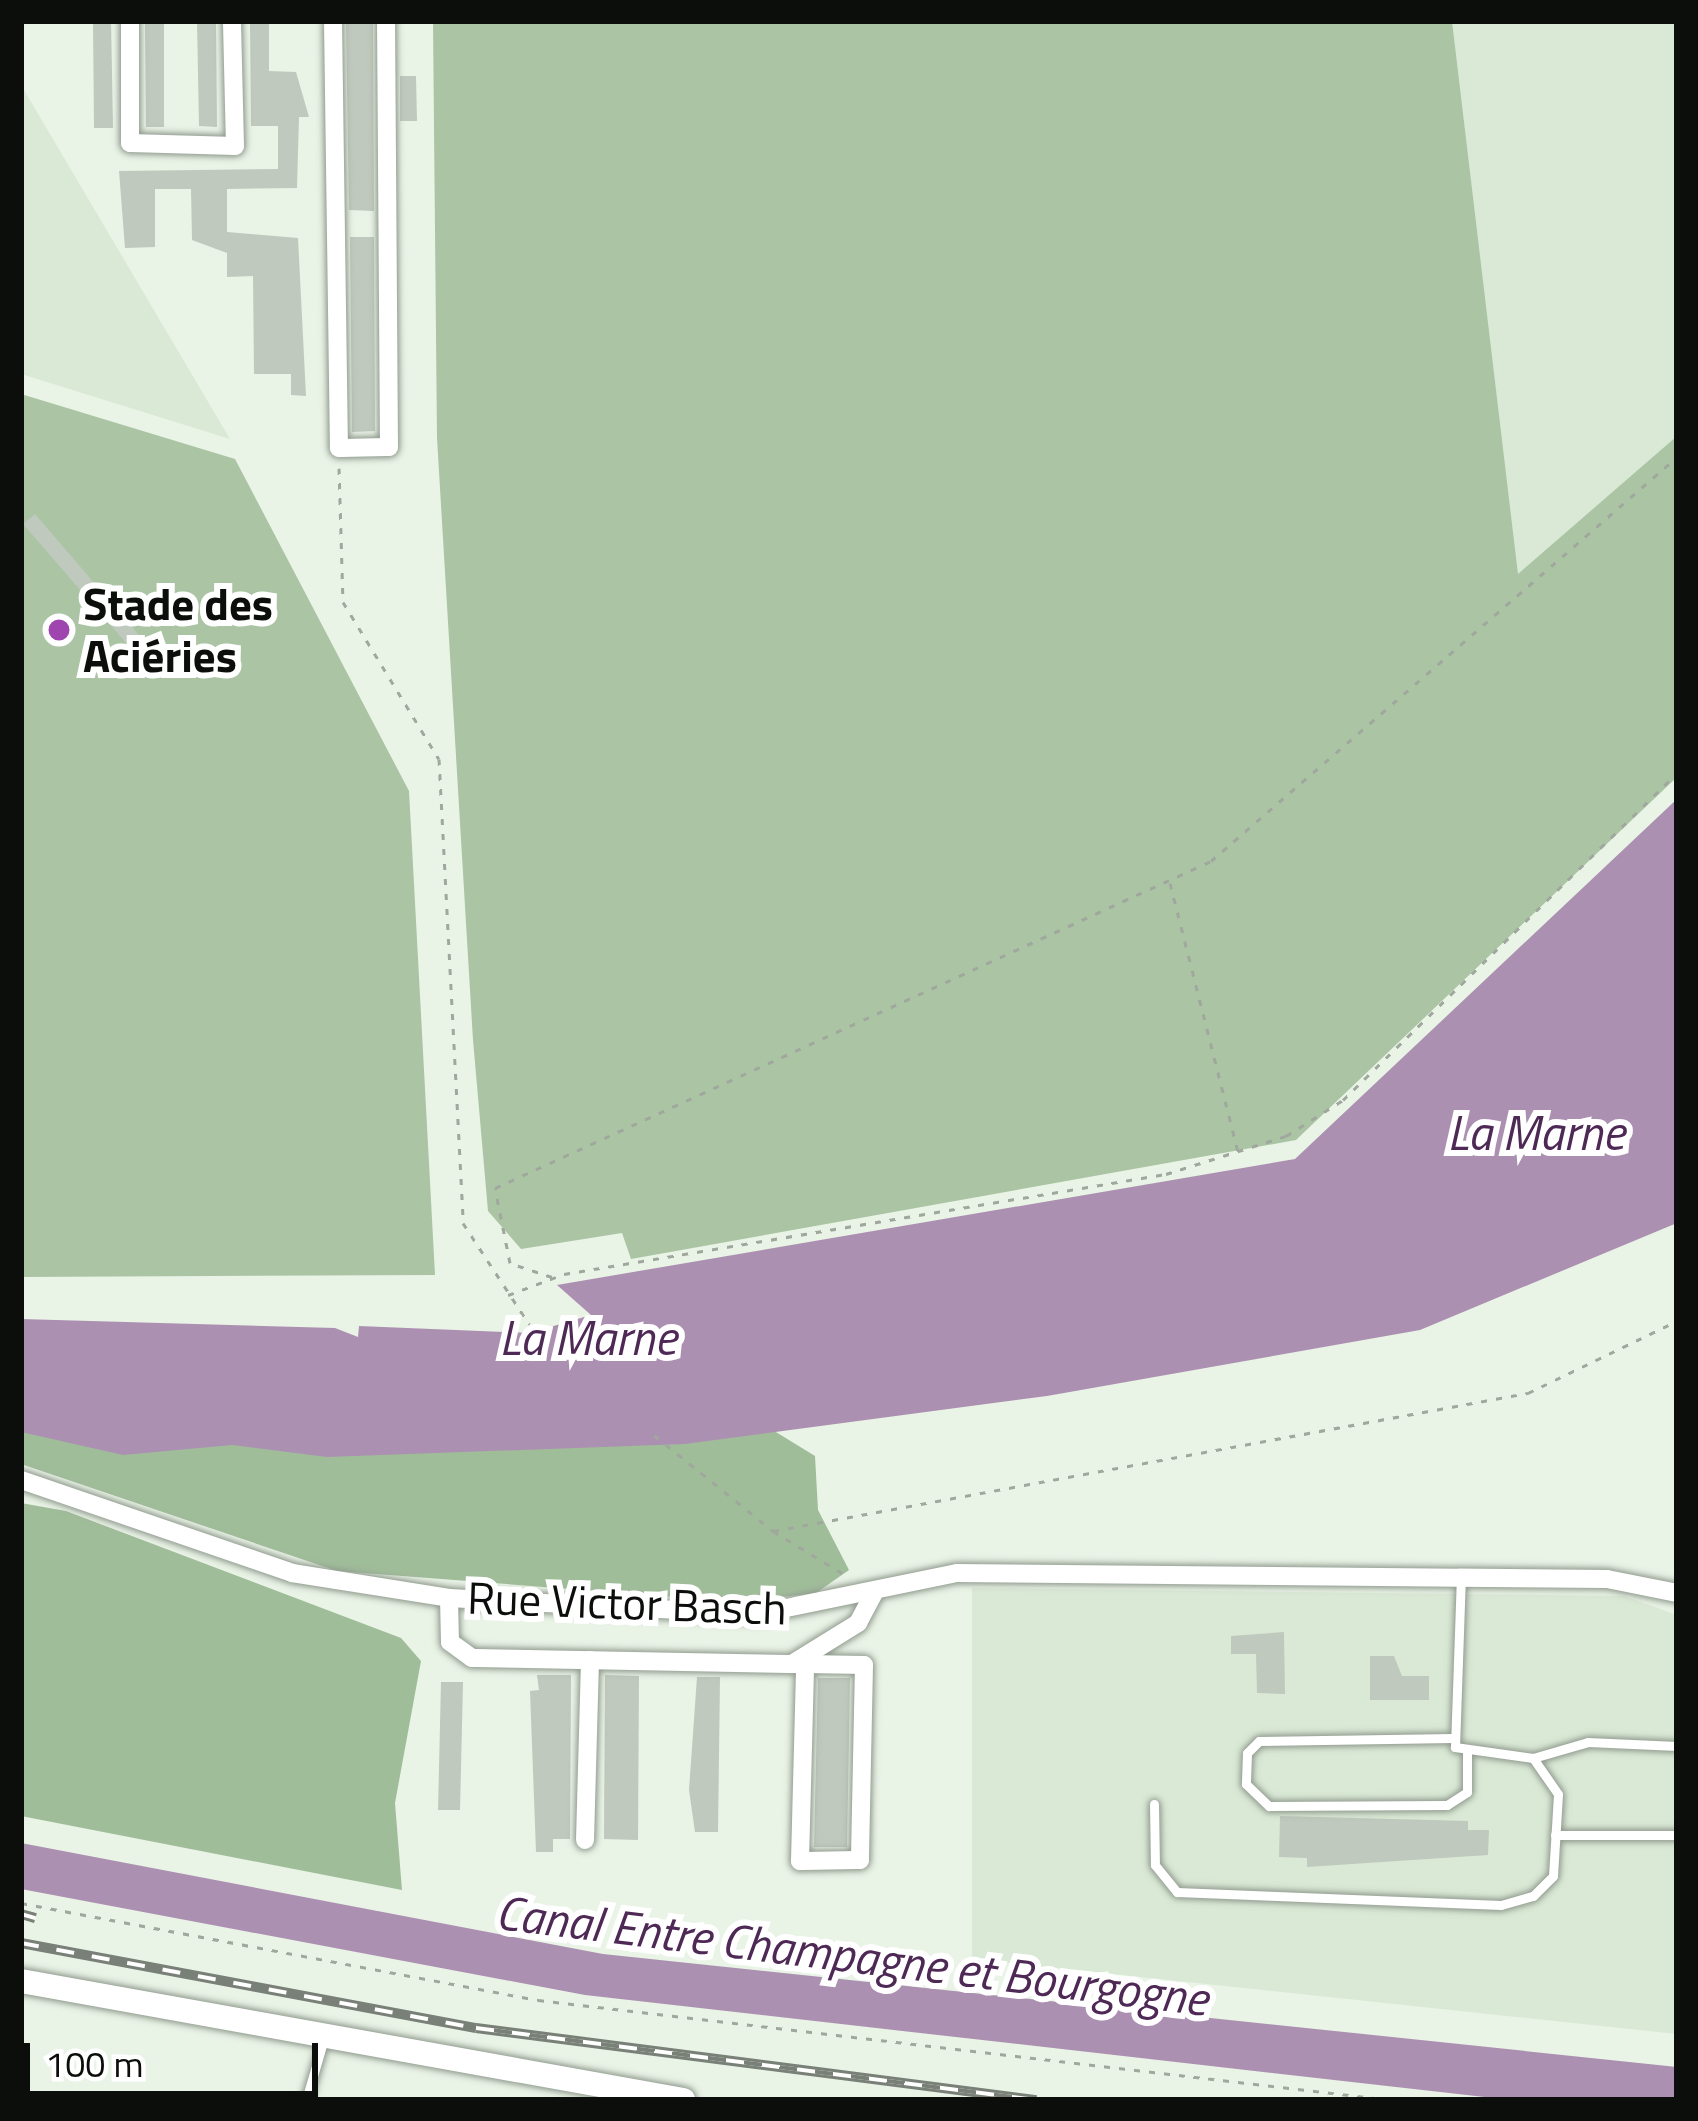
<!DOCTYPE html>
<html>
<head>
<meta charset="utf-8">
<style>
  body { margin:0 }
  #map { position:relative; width:1698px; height:2121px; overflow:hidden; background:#e9f3e6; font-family:"Titillium Web",sans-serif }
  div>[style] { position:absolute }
  .built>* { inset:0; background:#dae9d6 }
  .green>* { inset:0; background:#aac4a4 }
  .forest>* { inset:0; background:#a0bd9a }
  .water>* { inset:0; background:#ac90b1 }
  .building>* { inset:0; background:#bfc9bd }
  .path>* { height:3px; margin-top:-1.5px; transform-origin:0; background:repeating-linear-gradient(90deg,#a0a79d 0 6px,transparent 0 15px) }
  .roads { filter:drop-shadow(0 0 3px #919b8f) drop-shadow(0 0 3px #919b8f) }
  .service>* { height:9px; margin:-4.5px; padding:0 4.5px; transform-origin:4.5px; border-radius:4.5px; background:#fff }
  .minor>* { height:18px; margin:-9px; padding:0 9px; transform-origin:9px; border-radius:9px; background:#fff }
  .tertiary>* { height:24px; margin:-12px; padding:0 12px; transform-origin:12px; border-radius:12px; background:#fff }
  .rail>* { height:10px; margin-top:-5px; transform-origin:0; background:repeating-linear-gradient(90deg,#fff 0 18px,#798077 0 36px); box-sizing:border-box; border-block:3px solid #798077 }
  .dots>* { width:33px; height:33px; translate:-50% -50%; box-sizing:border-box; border:6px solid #fff; border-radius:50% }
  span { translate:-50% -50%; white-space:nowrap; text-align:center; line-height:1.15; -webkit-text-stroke:12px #fff; paint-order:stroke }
  .poi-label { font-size:45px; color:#0b0e0a; font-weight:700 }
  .left { translate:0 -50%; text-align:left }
  .street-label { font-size:45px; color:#0b0e0a }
  .water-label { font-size:48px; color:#4e2955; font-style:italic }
  .frame { position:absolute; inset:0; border:24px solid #0b0e0a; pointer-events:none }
  .scale { position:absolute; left:24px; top:2043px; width:294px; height:54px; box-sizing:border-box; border:6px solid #0b0e0a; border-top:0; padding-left:15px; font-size:36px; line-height:42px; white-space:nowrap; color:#0b0e0a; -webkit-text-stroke:9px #fff; paint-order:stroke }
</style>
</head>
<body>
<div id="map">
  <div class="built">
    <div style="clip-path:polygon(1452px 21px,1677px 21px,1677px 436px,1518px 576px)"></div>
    <div style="clip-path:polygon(21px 85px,230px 439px,21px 374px)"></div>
    <div style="clip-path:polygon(972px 1588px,1624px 1596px,1677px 1615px,1677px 2034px,972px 1959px)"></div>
  </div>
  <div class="green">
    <div style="clip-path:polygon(433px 21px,1452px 21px,1518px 574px,1677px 436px,1677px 777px,1296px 1140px,631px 1259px,622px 1233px,521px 1249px,488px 1211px,473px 1040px,437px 438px)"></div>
    <div style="clip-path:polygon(21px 394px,235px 459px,409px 791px,435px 1275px,21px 1277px)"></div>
  </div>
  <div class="forest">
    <div style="clip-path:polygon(21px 1409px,758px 1421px,815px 1456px,818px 1510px,849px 1570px,816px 1593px,738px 1602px,337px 1571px,21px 1464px)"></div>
    <div style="clip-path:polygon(21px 1503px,66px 1511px,401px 1638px,421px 1661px,395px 1803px,402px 1890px,21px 1816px)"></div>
  </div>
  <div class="water">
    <div style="clip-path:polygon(1677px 799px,1677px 1223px,1420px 1330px,1047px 1396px,685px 1444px,327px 1457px,232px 1445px,123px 1455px,21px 1432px,21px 1319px,335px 1328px,358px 1337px,359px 1326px,530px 1333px,591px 1315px,557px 1285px,1295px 1159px)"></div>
    <div style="clip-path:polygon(21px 1843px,603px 1954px,1677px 2067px,1677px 2100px,1511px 2100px,585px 1995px,21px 1889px)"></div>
  </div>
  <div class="building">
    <div style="clip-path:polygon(93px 21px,111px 21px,113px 128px,94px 128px)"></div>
    <div style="clip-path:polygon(145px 21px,164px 21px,164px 127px,146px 127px)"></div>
    <div style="clip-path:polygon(197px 21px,216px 21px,217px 127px,199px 126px)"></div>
    <div style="clip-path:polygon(250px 21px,269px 21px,269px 71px,296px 72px,309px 117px,299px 117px,297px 188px,227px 189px,227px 232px,298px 238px,306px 396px,291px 395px,291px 374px,254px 374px,253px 276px,227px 277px,227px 253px,192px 240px,191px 189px,155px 189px,155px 247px,125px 248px,119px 171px,278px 169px,278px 126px,251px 126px)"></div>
    <div style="clip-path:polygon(346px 21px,373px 21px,374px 211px,349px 210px)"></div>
    <div style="clip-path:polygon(400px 76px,416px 76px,417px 121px,400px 121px)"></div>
    <div style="clip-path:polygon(350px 237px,374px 237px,375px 431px,352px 432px)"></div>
    <div style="clip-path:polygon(35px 514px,151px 649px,139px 658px,23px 524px)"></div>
    <div style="clip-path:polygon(1284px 1632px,1285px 1694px,1257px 1693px,1256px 1654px,1231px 1654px,1231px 1636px)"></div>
    <div style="clip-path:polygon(1370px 1656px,1394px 1656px,1402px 1676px,1429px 1676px,1429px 1700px,1370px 1700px)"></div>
    <div style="clip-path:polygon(537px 1675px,571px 1675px,570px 1839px,553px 1839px,553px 1852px,536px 1852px,530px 1691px,539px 1690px)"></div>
    <div style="clip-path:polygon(605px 1675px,639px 1676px,638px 1840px,604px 1839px)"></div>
    <div style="clip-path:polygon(697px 1677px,720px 1677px,718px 1832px,695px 1832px,689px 1790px)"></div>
    <div style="clip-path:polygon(818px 1678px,850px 1678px,847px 1847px,814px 1847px)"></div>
    <div style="clip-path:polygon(441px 1682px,463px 1682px,460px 1810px,438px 1810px)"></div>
    <div style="clip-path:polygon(1280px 1816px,1468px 1821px,1468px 1830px,1489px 1830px,1488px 1855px,1307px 1867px,1307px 1858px,1279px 1857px)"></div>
  </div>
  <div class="path">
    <div style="left:339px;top:468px;width:134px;rotate:88.3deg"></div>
    <div style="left:343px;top:602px;width:184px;rotate:58.6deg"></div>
    <div style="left:439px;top:759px;width:465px;rotate:87deg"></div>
    <div style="left:463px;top:1223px;width:121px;rotate:56.8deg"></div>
    <div style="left:1170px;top:883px;width:276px;rotate:75.8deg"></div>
    <div style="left:552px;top:1277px;width:44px;rotate:-161.6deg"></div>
    <div style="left:510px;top:1263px;width:76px;rotate:-101.3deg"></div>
    <div style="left:495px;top:1188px;width:787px;rotate:-24.55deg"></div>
    <div style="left:1211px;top:861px;width:617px;rotate:-40.92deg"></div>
    <div style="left:508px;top:1295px;width:60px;rotate:-20.6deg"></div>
    <div style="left:564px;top:1274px;width:610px;rotate:-9.43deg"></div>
    <div style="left:1166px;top:1174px;width:126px;rotate:-17.6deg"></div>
    <div style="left:1286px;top:1136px;width:67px;rotate:-32.3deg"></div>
    <div style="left:1343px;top:1100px;width:467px;rotate:-44.4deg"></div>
    <div style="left:654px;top:1435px;width:153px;rotate:38.9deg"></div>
    <div style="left:773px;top:1531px;width:87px;rotate:31.3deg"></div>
    <div style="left:773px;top:1531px;width:768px;rotate:-10.36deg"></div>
    <div style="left:1528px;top:1393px;width:165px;rotate:-25.8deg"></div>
    <div style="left:21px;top:1903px;width:526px;rotate:10.63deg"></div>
    <div style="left:538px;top:2000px;width:859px;rotate:6.69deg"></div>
  </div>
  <div class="roads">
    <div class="service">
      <div style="left:1453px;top:1738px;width:194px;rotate:179.1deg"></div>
      <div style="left:1259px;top:1741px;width:17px;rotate:135deg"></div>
      <div style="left:1247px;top:1753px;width:31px;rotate:92deg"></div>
      <div style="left:1246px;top:1784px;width:32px;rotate:44deg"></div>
      <div style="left:1269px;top:1806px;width:178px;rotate:-0.3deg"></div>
      <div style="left:1447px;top:1805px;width:24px;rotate:-33deg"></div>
      <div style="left:1467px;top:1792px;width:39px;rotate:-90deg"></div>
      <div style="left:1533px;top:1758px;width:57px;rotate:-16.2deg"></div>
      <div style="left:1588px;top:1742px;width:89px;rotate:2.6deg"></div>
      <div style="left:1154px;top:1804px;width:61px;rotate:89.1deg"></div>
      <div style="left:1155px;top:1865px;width:35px;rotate:51deg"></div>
      <div style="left:1177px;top:1892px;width:324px;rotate:2.3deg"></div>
      <div style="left:1501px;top:1905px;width:33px;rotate:-16deg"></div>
      <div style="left:1533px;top:1896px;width:28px;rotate:-45deg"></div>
      <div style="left:1553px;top:1876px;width:82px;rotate:-86.5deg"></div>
      <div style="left:1558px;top:1794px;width:44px;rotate:-124.8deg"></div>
      <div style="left:1533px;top:1758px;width:79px;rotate:-172deg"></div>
      <div style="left:1455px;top:1747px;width:168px;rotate:-88deg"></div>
      <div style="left:1555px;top:1835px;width:122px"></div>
      <div style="left:306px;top:2100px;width:60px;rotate:-73.7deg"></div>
    </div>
    <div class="minor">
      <div style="left:130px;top:21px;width:122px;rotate:90deg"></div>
      <div style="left:130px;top:143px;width:105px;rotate:1.6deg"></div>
      <div style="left:235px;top:146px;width:125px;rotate:-91.4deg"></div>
      <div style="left:333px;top:21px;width:427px;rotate:89.2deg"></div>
      <div style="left:339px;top:448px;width:50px;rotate:-1.1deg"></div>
      <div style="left:389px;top:447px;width:426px;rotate:-90.4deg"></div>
      <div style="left:21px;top:1480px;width:287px;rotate:18.9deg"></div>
      <div style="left:292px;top:1573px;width:159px;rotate:9deg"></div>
      <div style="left:449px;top:1598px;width:308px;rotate:3deg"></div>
      <div style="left:757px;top:1614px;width:204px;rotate:-11.6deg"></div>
      <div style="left:957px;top:1573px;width:650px;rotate:0.53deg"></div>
      <div style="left:1607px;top:1579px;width:71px;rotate:11.3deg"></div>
      <div style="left:449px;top:1598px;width:44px;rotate:88.7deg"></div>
      <div style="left:450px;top:1642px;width:27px;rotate:36deg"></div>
      <div style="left:472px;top:1658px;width:320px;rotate:1.1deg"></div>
      <div style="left:792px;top:1664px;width:78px;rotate:-31.8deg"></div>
      <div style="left:858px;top:1623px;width:34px;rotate:-62deg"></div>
      <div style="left:792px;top:1664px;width:13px"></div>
      <div style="left:805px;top:1664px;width:59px;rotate:1deg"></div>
      <div style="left:864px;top:1665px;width:195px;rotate:91.2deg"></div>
      <div style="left:860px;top:1860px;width:60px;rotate:179deg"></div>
      <div style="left:800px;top:1861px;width:197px;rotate:-88.5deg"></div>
      <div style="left:585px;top:1840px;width:180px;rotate:-88.4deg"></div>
    </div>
    <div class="tertiary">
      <div style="left:21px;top:1981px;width:673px;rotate:10.19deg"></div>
    </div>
  </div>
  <div class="rail">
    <div style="left:21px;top:1914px;width:15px;rotate:16deg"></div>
    <div style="left:21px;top:1943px;width:463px;rotate:10.6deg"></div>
    <div style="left:476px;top:2028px;width:565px;rotate:7.33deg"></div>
  </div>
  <div class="dots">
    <div style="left:59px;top:630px;background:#9f45b0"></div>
  </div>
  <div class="poi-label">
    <span class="left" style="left:83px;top:630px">Stade des<br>Aciéries</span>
  </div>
  <div class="street-label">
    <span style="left:627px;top:1603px;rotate:2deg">Rue Victor Basch</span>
  </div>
  <div class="water-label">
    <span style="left:1536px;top:1133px">La Marne</span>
    <span style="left:588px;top:1338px">La Marne</span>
    <span style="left:852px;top:1955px;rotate:7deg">Canal Entre Champagne et Bourgogne</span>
  </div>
  <div class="frame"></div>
  <div class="scale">100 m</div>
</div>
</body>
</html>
